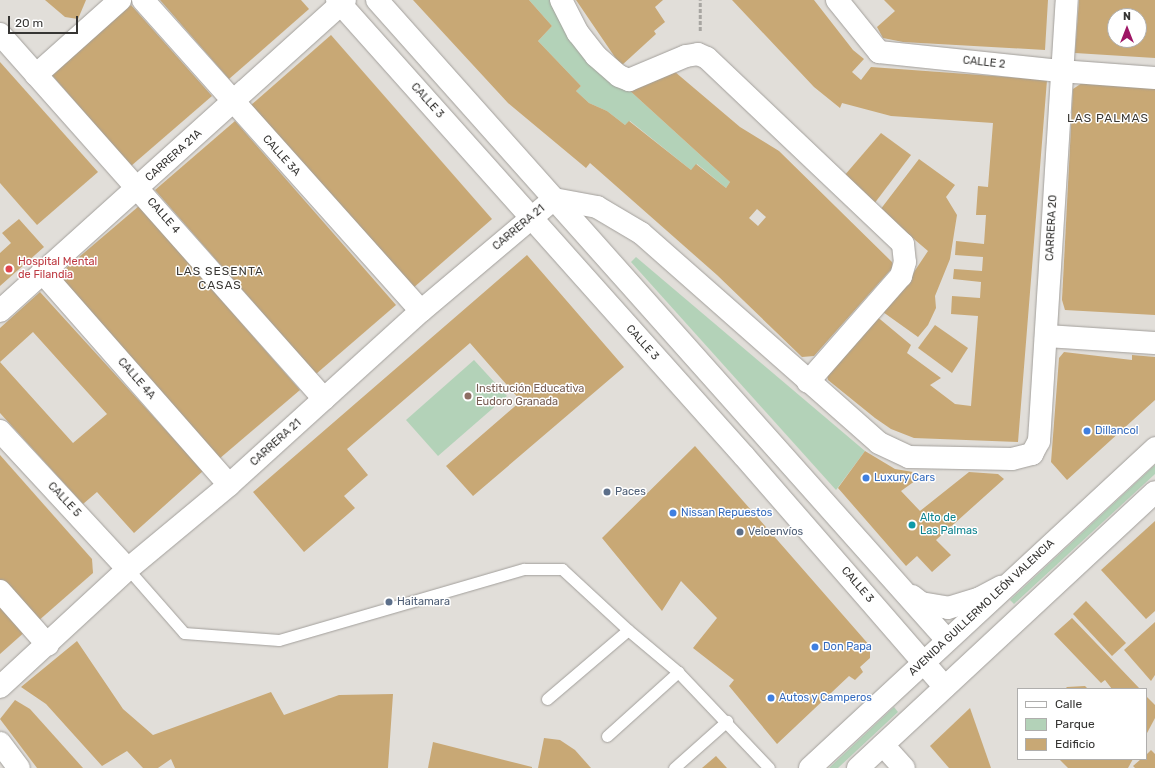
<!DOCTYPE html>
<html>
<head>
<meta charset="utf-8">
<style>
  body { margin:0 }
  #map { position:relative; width:1155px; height:768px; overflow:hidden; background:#e1ded9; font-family:Rubik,sans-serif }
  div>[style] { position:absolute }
  .green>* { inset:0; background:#b3d2b8 }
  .building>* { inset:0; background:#c8a875 }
  .path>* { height:2.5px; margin-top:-1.25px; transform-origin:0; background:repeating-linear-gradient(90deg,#a7a5a1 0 4px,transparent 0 6px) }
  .roads { filter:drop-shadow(0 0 1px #a29f9b) drop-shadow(0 0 1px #a29f9b) }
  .service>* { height:11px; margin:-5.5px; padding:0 5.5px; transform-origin:5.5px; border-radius:5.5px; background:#fff }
  .minor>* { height:22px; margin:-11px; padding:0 11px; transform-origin:11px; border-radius:11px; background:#fff }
  .tertiary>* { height:22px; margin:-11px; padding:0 11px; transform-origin:11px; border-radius:11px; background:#fff }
  .primary>* { height:22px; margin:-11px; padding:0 11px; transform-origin:11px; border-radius:11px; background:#fff }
  .dots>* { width:11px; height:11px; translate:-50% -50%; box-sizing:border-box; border:2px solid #fff; border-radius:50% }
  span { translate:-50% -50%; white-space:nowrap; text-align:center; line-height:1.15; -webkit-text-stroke:3px #fff; paint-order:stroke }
  .street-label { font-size:11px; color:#363533 }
  .health-label { font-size:11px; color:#be3a42 }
  .left { translate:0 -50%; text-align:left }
  .education-label { font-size:11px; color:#785e54 }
  .shop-label { font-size:11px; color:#366cbe }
  .service-label { font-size:11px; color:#4e5e75 }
  .culture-label { font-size:11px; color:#0d838f }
  .neighbourhood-label { font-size:12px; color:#393733; letter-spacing:1px }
  .legend { position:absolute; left:1017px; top:688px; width:130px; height:72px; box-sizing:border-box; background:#fff; border:1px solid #afaead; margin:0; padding:5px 7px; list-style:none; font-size:12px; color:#363533 }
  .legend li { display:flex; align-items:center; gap:8px; height:20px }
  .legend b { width:20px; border:1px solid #afaead }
  .north { position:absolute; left:1107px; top:8px; width:40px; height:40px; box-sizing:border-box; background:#fff; border:1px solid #afaead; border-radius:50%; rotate:0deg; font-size:11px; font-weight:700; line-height:16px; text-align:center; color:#363533 }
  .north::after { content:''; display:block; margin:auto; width:14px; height:18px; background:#9e1665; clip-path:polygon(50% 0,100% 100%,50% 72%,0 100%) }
  .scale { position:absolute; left:8px; top:16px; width:70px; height:18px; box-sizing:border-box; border:2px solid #363533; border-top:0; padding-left:5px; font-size:12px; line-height:14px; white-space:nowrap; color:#363533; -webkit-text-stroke:3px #fff; paint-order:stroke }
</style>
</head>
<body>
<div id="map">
  <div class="green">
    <div style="clip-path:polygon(529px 0,550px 0,582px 54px,628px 89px,730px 182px,726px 188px,697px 164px,691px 170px,630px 121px,625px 125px,607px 111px,589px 103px,576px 91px,581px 86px,538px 41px,552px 26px)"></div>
    <div style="clip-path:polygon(636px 257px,865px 451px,836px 490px,631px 262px)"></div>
    <div style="clip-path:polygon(474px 360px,507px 396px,438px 456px,406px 420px)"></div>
    <div style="clip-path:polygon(1155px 465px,1155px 474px,1014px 604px,1010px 600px)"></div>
    <div style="clip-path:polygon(894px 707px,898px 712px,838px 768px,829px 768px)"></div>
  </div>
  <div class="building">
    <div style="clip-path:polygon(45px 0,86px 0,78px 19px,65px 17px)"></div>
    <div style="clip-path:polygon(160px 0,301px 0,309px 9px,229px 79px)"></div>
    <div style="clip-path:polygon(evenodd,413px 0,529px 0,552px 26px,538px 41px,581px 86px,576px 91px,589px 103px,607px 111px,625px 125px,629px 121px,691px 170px,696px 164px,726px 188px,730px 182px,628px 89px,668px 66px,740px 127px,779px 151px,892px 262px,893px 267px,814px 356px,802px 357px,717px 275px,590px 163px,586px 168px,508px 103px,413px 0,757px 209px,766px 217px,758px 226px,749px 218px,757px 209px)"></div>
    <div style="clip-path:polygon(576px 0,663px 0,655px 7px,665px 22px,654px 31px,656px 34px,621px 66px)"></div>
    <div style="clip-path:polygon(732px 0,814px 0,853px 50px,864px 59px,852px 72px,861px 80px,871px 67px,1047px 80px,1018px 442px,914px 438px,891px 429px,875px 418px,828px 380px,826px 371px,875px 315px,911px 345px,907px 353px,941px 378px,930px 385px,955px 404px,971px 406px,978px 316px,951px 314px,952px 296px,980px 298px,981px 282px,953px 279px,954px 269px,982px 271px,983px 257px,955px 255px,956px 241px,984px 244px,986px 215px,976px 215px,978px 186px,988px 187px,993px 123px,891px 116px,842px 103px,840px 108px,814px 87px)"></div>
    <div style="clip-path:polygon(884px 0,1048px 0,1045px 50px,903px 42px,883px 38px,877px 27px,895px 11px)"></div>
    <div style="clip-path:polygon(evenodd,1079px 0,1155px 0,1155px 58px,1075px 53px,1079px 0,1115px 16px,1139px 16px,1139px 40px,1115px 40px,1115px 16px)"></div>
    <div style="clip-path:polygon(131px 5px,212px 96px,131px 166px,51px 74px)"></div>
    <div style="clip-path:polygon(331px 35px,492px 219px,412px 289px,251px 105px)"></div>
    <div style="clip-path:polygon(0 62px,98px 172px,37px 225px,0 183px)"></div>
    <div style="clip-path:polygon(1082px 83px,1155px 88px,1155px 315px,1065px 310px,1062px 300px,1073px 89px)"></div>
    <div style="clip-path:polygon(235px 121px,396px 305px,316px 374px,155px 190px)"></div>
    <div style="clip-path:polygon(881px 133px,911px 155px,874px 204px,844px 176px)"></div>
    <div style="clip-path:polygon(919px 159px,955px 185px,946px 197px,957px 215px,950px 259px,935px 296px,936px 308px,928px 325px,918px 337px,883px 312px,908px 281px,928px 251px,880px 210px)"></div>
    <div style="clip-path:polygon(139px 206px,300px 390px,219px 459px,58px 275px)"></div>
    <div style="clip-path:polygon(19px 219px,44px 247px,0 286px,0 253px,11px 243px,2px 233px)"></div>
    <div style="clip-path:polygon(527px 255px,624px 367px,473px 496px,446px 466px,521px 401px,470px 343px,347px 449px,368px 475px,344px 496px,355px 508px,304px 552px,253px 492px)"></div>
    <div style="clip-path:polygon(40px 292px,203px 471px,134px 533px,97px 492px,83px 504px,0 413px,0 362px,73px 443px,107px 414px,33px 332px,0 362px,0 328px)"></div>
    <div style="clip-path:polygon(935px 325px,968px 348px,952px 373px,918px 348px)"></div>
    <div style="clip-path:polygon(1064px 352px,1132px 360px,1132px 355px,1155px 357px,1155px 400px,1067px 480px,1051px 462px,1059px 358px)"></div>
    <div style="clip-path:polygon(695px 446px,870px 646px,870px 658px,860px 667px,863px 672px,855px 680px,849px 676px,777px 744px,729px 686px,734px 680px,693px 648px,717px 618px,681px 581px,662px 611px,602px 538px)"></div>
    <div style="clip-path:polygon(865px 451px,895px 469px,913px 472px,919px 478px,901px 491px,920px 511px,969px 472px,998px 474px,1004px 479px,936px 540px,951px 555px,932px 572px,917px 556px,906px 566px,838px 488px)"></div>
    <div style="clip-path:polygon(0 455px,92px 559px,93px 573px,37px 622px,0 580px)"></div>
    <div style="clip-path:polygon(1155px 521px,1155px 611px,1146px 619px,1101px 570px)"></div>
    <div style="clip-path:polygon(0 600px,27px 630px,0 654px)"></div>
    <div style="clip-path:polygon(1086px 601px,1126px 643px,1112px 656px,1073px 614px)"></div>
    <div style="clip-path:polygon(1072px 618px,1119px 667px,1140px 689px,1112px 689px,1105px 680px,1101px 683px,1054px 634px)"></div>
    <div style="clip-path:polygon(1155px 622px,1155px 675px,1151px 681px,1124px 650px)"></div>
    <div style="clip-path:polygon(77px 641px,123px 709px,153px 735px,271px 692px,284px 715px,339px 695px,393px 694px,388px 768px,175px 768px,171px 759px,158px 768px,143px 768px,127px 751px,102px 766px,46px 704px,21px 687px)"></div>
    <div style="clip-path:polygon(1085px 686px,1088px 689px,1065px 689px,1067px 687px)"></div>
    <div style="clip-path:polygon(1146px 696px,1155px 705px,1155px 718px,1146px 735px)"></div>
    <div style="clip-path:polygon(15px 700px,30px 709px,83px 768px,37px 768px,0 719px)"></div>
    <div style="clip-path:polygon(970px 708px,991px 768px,949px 768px,930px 746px)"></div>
    <div style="clip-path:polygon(544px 738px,560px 740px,575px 750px,591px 768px,538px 768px)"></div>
    <div style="clip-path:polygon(433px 742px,532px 767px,532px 768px,428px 768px)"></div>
    <div style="clip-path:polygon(1151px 750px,1155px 754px,1155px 768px,1135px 768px,1133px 766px,1141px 759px,1146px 759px,1146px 755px)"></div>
    <div style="clip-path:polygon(716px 756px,727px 768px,702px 768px)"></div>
    <div style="clip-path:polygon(1059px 759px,1133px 759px,1128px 768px,1068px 768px)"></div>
  </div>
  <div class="path">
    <div style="left:700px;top:31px;width:31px;rotate:-90deg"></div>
  </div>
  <div class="roads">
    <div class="service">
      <div style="left:128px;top:569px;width:85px;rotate:48.8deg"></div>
      <div style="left:184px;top:633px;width:95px;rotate:4.2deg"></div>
      <div style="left:279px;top:640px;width:255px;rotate:-16.2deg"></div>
      <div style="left:524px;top:569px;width:38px"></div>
      <div style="left:562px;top:569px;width:90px;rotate:42.7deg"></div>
      <div style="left:628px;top:630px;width:65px;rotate:40deg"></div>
      <div style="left:678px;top:672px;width:132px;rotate:46.5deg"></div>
      <div style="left:547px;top:699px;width:106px;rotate:-40.4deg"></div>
      <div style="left:607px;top:736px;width:96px;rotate:-42deg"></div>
      <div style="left:674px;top:768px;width:71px;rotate:-41.6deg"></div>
    </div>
    <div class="minor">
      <div style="left:143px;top:0;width:417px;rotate:48.2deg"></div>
      <div style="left:561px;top:0;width:37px;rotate:63deg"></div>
      <div style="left:578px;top:33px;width:29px;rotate:52deg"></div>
      <div style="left:596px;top:56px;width:30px;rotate:41deg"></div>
      <div style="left:619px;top:76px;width:11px;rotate:22deg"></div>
      <div style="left:629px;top:80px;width:62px;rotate:-22.8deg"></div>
      <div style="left:686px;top:56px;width:12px;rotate:-9deg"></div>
      <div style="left:698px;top:54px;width:10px;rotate:24deg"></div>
      <div style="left:707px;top:58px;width:270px;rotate:43.5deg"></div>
      <div style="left:903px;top:244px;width:18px;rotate:84deg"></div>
      <div style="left:905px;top:262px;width:15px;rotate:106deg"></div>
      <div style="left:901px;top:276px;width:141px;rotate:131.3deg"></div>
      <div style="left:837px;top:0;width:67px;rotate:51.1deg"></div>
      <div style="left:879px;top:52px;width:182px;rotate:6deg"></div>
      <div style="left:1060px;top:71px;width:95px;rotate:4.2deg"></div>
      <div style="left:0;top:34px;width:488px;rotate:48.4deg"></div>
      <div style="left:36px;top:75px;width:113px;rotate:-41.8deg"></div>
      <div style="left:42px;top:272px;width:283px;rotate:48.7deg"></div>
      <div style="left:0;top:311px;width:464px;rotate:-42deg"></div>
      <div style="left:1046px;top:336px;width:109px;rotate:3.7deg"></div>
      <div style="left:0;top:431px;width:188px;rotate:47.2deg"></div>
      <div style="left:0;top:591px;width:72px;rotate:48.4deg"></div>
      <div style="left:0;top:687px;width:174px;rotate:-42.7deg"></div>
      <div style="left:128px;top:569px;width:131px;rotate:-39.7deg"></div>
      <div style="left:229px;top:485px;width:259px;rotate:-42.2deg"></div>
      <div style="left:421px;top:311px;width:174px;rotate:-40.1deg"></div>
      <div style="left:554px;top:199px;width:44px;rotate:10.5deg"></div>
      <div style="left:597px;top:207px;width:51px;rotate:30.6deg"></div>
      <div style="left:641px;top:233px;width:317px;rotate:41.4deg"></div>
      <div style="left:879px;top:443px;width:33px;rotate:25deg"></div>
      <div style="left:909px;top:457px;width:103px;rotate:1.1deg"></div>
      <div style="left:1012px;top:459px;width:21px;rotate:-14deg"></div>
      <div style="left:1032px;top:454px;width:15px;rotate:-62deg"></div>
      <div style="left:1039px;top:441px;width:442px;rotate:-86.4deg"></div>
      <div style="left:0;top:743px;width:31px;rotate:53deg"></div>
      <div style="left:883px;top:745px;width:31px;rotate:48deg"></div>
    </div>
    <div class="tertiary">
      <div style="left:337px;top:0;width:611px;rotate:48.25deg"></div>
      <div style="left:744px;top:456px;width:306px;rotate:49deg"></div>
      <div style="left:377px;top:0;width:857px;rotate:48.31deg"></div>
      <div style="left:912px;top:596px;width:11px;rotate:38deg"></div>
      <div style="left:921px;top:603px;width:27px;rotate:10deg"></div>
      <div style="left:948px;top:608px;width:34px;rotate:-17deg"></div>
      <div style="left:980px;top:598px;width:24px;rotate:-28deg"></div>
    </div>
    <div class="primary">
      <div style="left:810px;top:768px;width:471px;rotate:-42.8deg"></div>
      <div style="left:858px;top:768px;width:405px;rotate:-42.9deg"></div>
    </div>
  </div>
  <div class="dots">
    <div style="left:9px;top:269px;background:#e0444e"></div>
    <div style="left:468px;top:396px;background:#8d6e63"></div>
    <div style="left:1087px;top:431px;background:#3f7fe0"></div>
    <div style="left:866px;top:478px;background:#3f7fe0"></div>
    <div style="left:607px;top:492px;background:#5c6f8a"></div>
    <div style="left:673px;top:513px;background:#3f7fe0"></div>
    <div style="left:912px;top:525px;background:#0f9aa8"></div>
    <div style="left:740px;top:532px;background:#5c6f8a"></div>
    <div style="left:389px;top:602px;background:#5c6f8a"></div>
    <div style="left:815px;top:647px;background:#3f7fe0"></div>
    <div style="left:771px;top:698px;background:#3f7fe0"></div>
  </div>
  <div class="street-label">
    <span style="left:984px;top:63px;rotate:6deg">CALLE 2</span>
    <span style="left:427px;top:101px;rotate:48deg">CALLE 3</span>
    <span style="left:174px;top:156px;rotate:-42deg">CARRERA 21A</span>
    <span style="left:281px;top:156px;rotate:48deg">CALLE 3A</span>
    <span style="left:163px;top:216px;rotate:49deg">CALLE 4</span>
    <span style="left:519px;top:228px;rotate:-40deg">CARRERA 21</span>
    <span style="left:1052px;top:228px;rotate:-87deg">CARRERA 20</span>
    <span style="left:642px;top:343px;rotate:48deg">CALLE 3</span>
    <span style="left:136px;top:379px;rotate:49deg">CALLE 4A</span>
    <span style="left:276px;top:443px;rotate:-42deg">CARRERA 21</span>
    <span style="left:64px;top:500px;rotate:47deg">CALLE 5</span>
    <span style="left:857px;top:585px;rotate:49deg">CALLE 3</span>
    <span style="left:982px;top:608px;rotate:-43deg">AVENIDA GUILLERMO LEÓN VALENCIA</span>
  </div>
  <div class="health-label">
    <span class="left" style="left:18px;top:269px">Hospital Mental<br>de Filandia</span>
  </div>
  <div class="education-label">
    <span class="left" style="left:476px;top:396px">Institución Educativa<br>Eudoro Granada</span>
  </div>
  <div class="shop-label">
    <span class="left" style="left:1095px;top:431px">Dillancol</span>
    <span class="left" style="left:874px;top:478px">Luxury Cars</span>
    <span class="left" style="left:681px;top:513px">Nissan Repuestos</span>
    <span class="left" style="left:823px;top:647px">Don Papa</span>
    <span class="left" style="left:779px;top:698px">Autos y Camperos</span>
  </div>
  <div class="service-label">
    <span class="left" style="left:615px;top:492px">Paces</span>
    <span class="left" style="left:748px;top:532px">Veloenvíos</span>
    <span class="left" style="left:397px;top:602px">Haitamara</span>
  </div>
  <div class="culture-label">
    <span class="left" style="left:920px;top:525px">Alto de<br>Las Palmas</span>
  </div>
  <div class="neighbourhood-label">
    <span style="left:1108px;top:119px">LAS PALMAS</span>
    <span style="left:220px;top:279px">LAS SESENTA<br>CASAS</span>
  </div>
  <ul class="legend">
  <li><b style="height:5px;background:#fff"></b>Calle</li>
  <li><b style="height:11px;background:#b3d2b8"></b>Parque</li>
  <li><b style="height:11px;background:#c8a875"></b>Edificio</li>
  </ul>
  <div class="north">N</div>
  <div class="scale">20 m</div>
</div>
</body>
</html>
